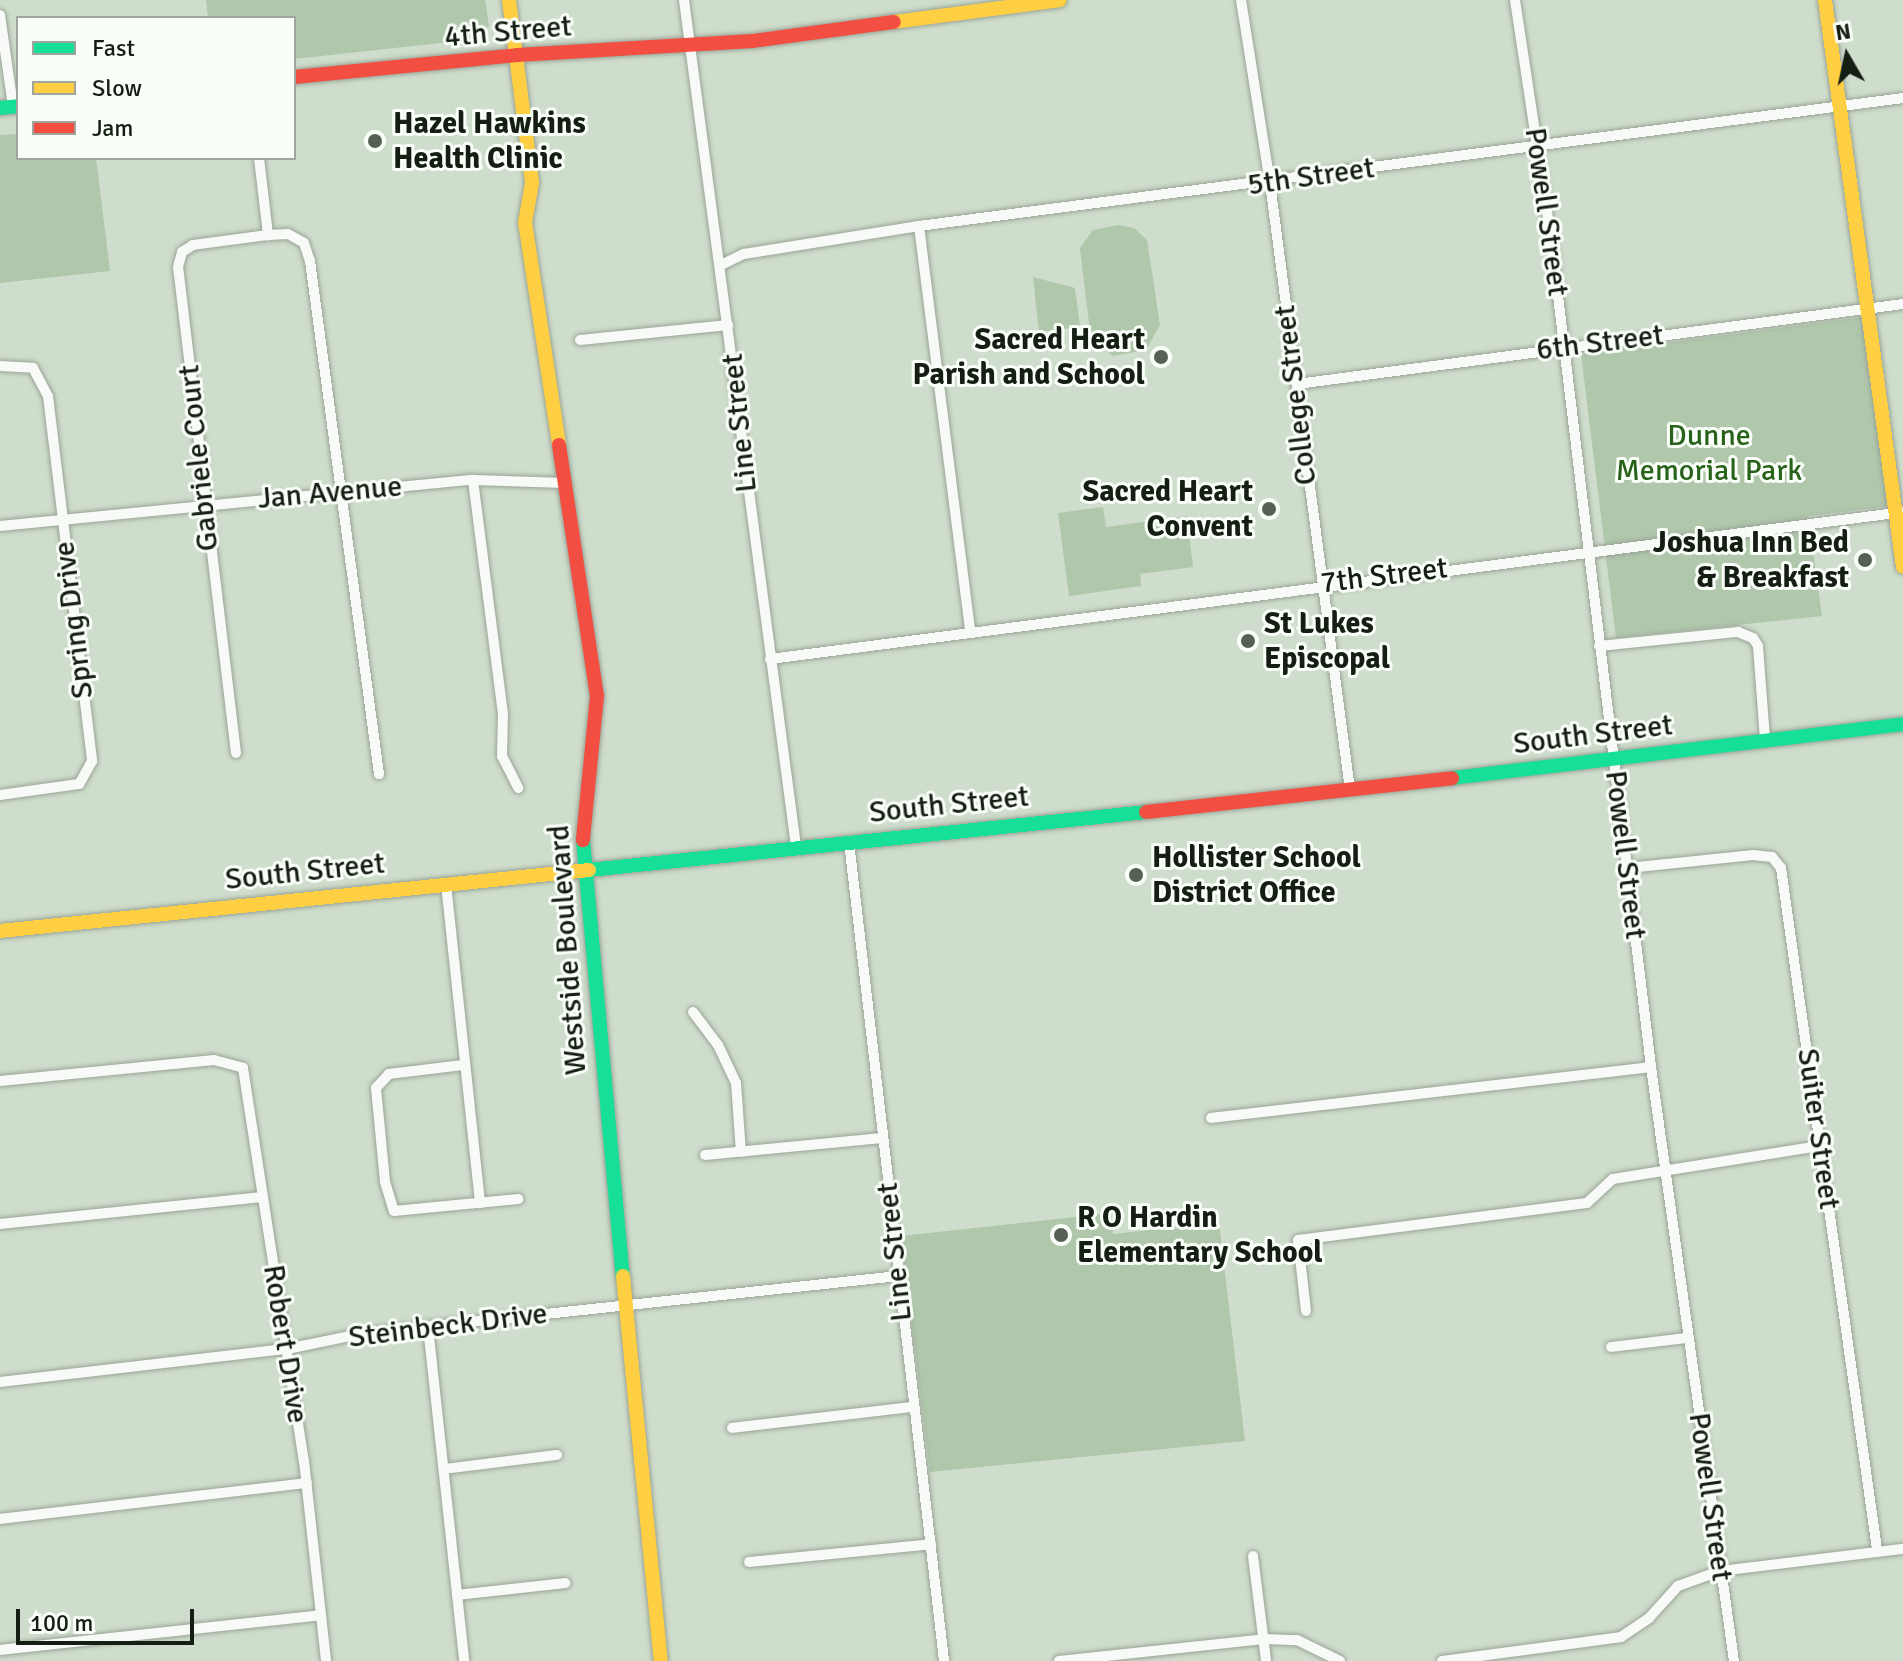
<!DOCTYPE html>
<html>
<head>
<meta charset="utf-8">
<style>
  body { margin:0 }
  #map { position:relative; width:1903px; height:1661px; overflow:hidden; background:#cfddcc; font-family:Signika,sans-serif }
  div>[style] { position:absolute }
  .green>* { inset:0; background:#b0c7ac }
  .roads { filter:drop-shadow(0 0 2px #9aa497) drop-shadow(0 0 2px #9aa497) }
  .street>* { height:10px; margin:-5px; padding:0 5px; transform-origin:5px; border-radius:5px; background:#f8faf7 }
  .fast>* { height:14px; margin:-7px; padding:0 7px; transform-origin:7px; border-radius:7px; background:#16e098 }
  .slow>* { height:14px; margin:-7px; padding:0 7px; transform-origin:7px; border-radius:7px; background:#ffcf43 }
  .jam>* { height:14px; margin:-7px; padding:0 7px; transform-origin:7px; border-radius:7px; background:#f24e42 }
  .dots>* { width:22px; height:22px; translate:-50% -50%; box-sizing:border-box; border:4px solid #f9fff8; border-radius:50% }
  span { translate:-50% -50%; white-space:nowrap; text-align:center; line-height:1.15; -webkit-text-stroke:6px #f9fff8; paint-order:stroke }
  .street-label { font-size:30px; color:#141e12 }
  .poi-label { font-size:30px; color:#141e12; font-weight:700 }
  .left { translate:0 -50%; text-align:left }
  .right { translate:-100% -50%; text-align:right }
  .park-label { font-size:30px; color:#27611a }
  .legend { position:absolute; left:16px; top:16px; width:280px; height:144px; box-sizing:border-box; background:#f9fff8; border:2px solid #9da59c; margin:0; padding:10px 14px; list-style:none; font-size:24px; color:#141e12 }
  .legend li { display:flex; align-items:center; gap:16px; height:40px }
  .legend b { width:40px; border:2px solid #9da59c }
  .north { position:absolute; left:1807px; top:16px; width:80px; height:80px; -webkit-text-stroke:6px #f9fff8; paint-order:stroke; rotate:351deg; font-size:22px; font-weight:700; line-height:32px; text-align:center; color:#141e12 }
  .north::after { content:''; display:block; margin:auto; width:28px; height:36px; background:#141e12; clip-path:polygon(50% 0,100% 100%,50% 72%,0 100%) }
  .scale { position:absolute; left:16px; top:1609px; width:178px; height:36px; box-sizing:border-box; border:4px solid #141e12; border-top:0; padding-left:10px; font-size:24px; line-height:28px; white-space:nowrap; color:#141e12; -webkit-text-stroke:6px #f9fff8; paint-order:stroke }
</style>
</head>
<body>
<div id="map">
  <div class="green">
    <div style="clip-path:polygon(206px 0,485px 0,489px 26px,477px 39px,294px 59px,294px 18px,208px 18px)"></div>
    <div style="clip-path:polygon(18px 134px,18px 158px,96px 158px,110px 271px,0 283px,0 135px)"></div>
    <div style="clip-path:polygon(1118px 225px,1134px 228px,1147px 240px,1160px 325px,1146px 350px,1113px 356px,1091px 340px,1080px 248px,1093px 230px)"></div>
    <div style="clip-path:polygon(1033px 277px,1075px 288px,1080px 327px,1039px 332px)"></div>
    <div style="clip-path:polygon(1863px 317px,1890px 506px,1808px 516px,1822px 616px,1616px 638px,1581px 354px)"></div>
    <div style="clip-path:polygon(1103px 507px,1106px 527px,1187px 516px,1193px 567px,1140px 574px,1141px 586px,1069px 596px,1058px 513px)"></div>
    <div style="clip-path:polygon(1111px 1213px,1113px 1234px,1219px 1223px,1245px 1441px,930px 1472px,901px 1236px)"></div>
  </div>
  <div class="roads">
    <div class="street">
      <div style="left:684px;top:0;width:853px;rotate:82.46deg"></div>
      <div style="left:1241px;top:0;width:185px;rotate:81deg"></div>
      <div style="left:1270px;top:183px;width:612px;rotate:82.49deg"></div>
      <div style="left:1515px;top:0;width:249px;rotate:81.4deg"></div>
      <div style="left:1552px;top:246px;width:827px;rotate:83.12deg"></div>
      <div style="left:1651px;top:1067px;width:600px;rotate:82.05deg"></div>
      <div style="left:0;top:15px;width:92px;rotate:81.9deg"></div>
      <div style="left:259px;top:158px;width:78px;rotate:83.3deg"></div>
      <div style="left:268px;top:235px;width:20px;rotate:-3deg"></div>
      <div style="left:288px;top:234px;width:18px;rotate:29deg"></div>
      <div style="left:304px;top:243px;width:19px;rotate:72deg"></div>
      <div style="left:310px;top:261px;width:518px;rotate:82.34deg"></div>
      <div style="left:919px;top:226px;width:409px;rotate:82.8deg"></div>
      <div style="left:721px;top:265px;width:25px;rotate:-26deg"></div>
      <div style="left:744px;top:254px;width:177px;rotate:-9.1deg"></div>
      <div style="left:919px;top:226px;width:992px;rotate:-7.41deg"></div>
      <div style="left:580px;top:340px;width:149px;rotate:-5.8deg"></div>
      <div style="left:0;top:366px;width:33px;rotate:3deg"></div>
      <div style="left:33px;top:368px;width:32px;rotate:62deg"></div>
      <div style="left:48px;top:396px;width:368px;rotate:83.1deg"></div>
      <div style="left:92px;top:761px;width:26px;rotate:119deg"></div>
      <div style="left:79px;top:784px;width:80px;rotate:172.1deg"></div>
      <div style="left:1297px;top:384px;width:611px;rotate:-7.52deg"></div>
      <div style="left:473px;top:480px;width:235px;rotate:82.7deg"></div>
      <div style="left:503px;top:713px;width:43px;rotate:91.3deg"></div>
      <div style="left:502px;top:756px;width:36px;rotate:63deg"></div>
      <div style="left:0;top:526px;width:475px;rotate:-5.6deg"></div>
      <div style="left:473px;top:480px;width:92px;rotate:1.9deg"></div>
      <div style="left:1599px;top:646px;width:140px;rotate:-5.8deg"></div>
      <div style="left:1738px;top:632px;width:16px;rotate:22deg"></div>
      <div style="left:1753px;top:638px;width:9px;rotate:58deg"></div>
      <div style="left:1758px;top:646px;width:93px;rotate:85.7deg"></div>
      <div style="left:770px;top:659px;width:1142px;rotate:-7.39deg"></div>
      <div style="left:236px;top:753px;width:489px;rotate:-96.8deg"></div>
      <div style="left:178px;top:267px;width:16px;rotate:-75deg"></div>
      <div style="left:182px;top:252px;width:13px;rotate:-32deg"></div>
      <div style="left:193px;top:245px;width:76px;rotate:-7.6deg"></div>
      <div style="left:849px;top:842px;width:824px;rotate:83.38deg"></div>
      <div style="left:1628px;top:868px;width:126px;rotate:-5.9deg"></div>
      <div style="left:1753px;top:855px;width:19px;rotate:6deg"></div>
      <div style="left:1772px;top:857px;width:14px;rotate:51deg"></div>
      <div style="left:1781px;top:868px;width:688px;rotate:81.98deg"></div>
      <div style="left:446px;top:884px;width:321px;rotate:83.9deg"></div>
      <div style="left:693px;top:1012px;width:41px;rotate:52.9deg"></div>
      <div style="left:718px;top:1045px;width:42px;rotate:64.7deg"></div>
      <div style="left:736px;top:1083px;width:69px;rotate:85.9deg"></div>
      <div style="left:463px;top:1065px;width:75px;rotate:173.1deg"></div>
      <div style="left:389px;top:1074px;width:19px;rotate:133deg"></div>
      <div style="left:376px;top:1088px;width:94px;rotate:84.5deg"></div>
      <div style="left:385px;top:1182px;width:30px;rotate:73deg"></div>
      <div style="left:394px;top:1211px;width:125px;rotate:-5.5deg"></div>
      <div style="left:0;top:1081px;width:215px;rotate:-5.6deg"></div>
      <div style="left:214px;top:1060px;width:30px;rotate:15deg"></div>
      <div style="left:243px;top:1068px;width:398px;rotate:81.2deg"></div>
      <div style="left:304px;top:1461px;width:201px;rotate:83.7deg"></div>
      <div style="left:1211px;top:1118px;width:443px;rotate:-6.6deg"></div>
      <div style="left:705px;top:1155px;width:178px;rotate:-5.5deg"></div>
      <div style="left:0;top:1224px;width:261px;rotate:-5.9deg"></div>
      <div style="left:1306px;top:1311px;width:71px;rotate:-96.4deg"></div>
      <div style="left:1298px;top:1240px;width:291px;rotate:-7.3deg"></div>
      <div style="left:1587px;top:1203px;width:35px;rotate:-43deg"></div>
      <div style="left:1613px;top:1179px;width:210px;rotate:-9.1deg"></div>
      <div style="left:428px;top:1327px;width:336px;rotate:83.8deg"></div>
      <div style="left:1611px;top:1347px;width:77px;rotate:-6.8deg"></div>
      <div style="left:0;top:1382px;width:289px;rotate:-6.6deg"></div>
      <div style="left:287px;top:1349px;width:75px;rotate:-11.6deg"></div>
      <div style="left:360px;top:1334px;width:541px;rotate:-6.15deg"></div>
      <div style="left:732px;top:1428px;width:180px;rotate:-6.7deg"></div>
      <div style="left:444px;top:1469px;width:114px;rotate:-7.1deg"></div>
      <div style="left:0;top:1519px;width:309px;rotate:-6.7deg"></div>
      <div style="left:1253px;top:1556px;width:106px;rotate:82.9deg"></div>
      <div style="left:749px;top:1562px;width:183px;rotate:-5.6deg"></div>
      <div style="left:457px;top:1595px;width:109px;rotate:-6.3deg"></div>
      <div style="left:0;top:1650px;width:322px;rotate:-6.2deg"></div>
      <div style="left:1059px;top:1661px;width:206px;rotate:-6.1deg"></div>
      <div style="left:1264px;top:1639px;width:33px;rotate:2deg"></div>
      <div style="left:1297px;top:1640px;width:48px;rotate:26deg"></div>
      <div style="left:1442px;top:1661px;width:181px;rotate:-7.6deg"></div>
      <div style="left:1621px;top:1637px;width:34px;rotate:-34deg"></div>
      <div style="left:1649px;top:1618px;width:43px;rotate:-47.8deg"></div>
      <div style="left:1678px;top:1586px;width:45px;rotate:-19.7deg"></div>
      <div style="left:1720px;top:1571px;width:184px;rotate:-6.9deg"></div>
    </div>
    <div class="fast">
      <div style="left:0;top:108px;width:18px;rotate:-6deg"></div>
      <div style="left:1452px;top:778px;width:454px;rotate:-6.8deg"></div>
      <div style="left:583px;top:840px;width:438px;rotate:84.8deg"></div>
      <div style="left:589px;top:870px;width:560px;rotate:-5.94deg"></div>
    </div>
    <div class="slow">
      <div style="left:509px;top:0;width:184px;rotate:82.8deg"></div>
      <div style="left:532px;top:183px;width:40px;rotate:100deg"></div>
      <div style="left:525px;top:222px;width:226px;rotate:81.3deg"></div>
      <div style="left:1825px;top:0;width:572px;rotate:82.17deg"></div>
      <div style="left:894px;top:22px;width:167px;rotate:-7.5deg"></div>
      <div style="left:0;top:931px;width:592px;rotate:-5.91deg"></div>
      <div style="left:623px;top:1276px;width:387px;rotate:84.4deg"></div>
    </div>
    <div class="jam">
      <div style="left:294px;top:77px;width:224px;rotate:-5.6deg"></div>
      <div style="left:517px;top:55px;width:236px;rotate:-3.4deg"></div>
      <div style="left:753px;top:41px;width:142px;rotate:-7.7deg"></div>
      <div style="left:559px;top:445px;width:254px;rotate:81.4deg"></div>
      <div style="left:597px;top:696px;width:145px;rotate:95.6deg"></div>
      <div style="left:1146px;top:812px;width:308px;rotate:-6.3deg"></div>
    </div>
  </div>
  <div class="dots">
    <div style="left:375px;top:141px;background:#556153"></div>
    <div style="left:1161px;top:357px;background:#556153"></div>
    <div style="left:1269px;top:509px;background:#556153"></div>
    <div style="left:1865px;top:560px;background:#556153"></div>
    <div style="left:1248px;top:641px;background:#556153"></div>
    <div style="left:1136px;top:875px;background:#556153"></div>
    <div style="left:1061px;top:1235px;background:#556153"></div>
  </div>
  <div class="street-label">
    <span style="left:508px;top:32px;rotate:-5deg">4th Street</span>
    <span style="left:1311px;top:177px;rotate:-8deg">5th Street</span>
    <span style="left:1546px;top:212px;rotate:82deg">Powell Street</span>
    <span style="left:1600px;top:343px;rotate:-7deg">6th Street</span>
    <span style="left:1296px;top:395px;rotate:-97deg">College Street</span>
    <span style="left:740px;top:423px;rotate:-96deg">Line Street</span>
    <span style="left:199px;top:458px;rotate:-96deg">Gabriele Court</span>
    <span style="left:330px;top:493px;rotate:-5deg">Jan Avenue</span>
    <span style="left:1384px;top:576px;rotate:-7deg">7th Street</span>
    <span style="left:74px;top:620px;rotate:-97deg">Spring Drive</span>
    <span style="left:1593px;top:735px;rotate:-7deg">South Street</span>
    <span style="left:949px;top:805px;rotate:-6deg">South Street</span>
    <span style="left:1625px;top:855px;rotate:83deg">Powell Street</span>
    <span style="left:305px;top:872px;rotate:-6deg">South Street</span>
    <span style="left:568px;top:950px;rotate:-94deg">Westside Boulevard</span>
    <span style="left:1818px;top:1129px;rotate:82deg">Suiter Street</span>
    <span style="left:895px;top:1252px;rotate:-96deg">Line Street</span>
    <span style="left:448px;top:1326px;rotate:-7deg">Steinbeck Drive</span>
    <span style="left:285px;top:1344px;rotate:81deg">Robert Drive</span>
    <span style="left:1710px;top:1497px;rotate:82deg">Powell Street</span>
  </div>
  <div class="poi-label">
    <span class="left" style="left:393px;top:141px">Hazel Hawkins<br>Health Clinic</span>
    <span class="right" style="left:1145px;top:357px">Sacred Heart<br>Parish and School</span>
    <span class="right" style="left:1253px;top:509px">Sacred Heart<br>Convent</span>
    <span class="right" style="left:1849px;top:560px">Joshua Inn Bed<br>&amp; Breakfast</span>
    <span class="left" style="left:1264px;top:641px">St Lukes<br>Episcopal</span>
    <span class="left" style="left:1152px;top:875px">Hollister School<br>District Office</span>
    <span class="left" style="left:1077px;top:1235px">R O Hardin<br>Elementary School</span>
  </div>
  <div class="park-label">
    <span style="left:1709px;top:453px">Dunne<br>Memorial Park</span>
  </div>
  <ul class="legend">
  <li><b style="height:10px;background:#16e098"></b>Fast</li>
  <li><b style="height:10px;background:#ffcf43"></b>Slow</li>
  <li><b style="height:10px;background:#f24e42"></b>Jam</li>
  </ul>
  <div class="north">N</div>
  <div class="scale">100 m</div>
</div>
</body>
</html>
